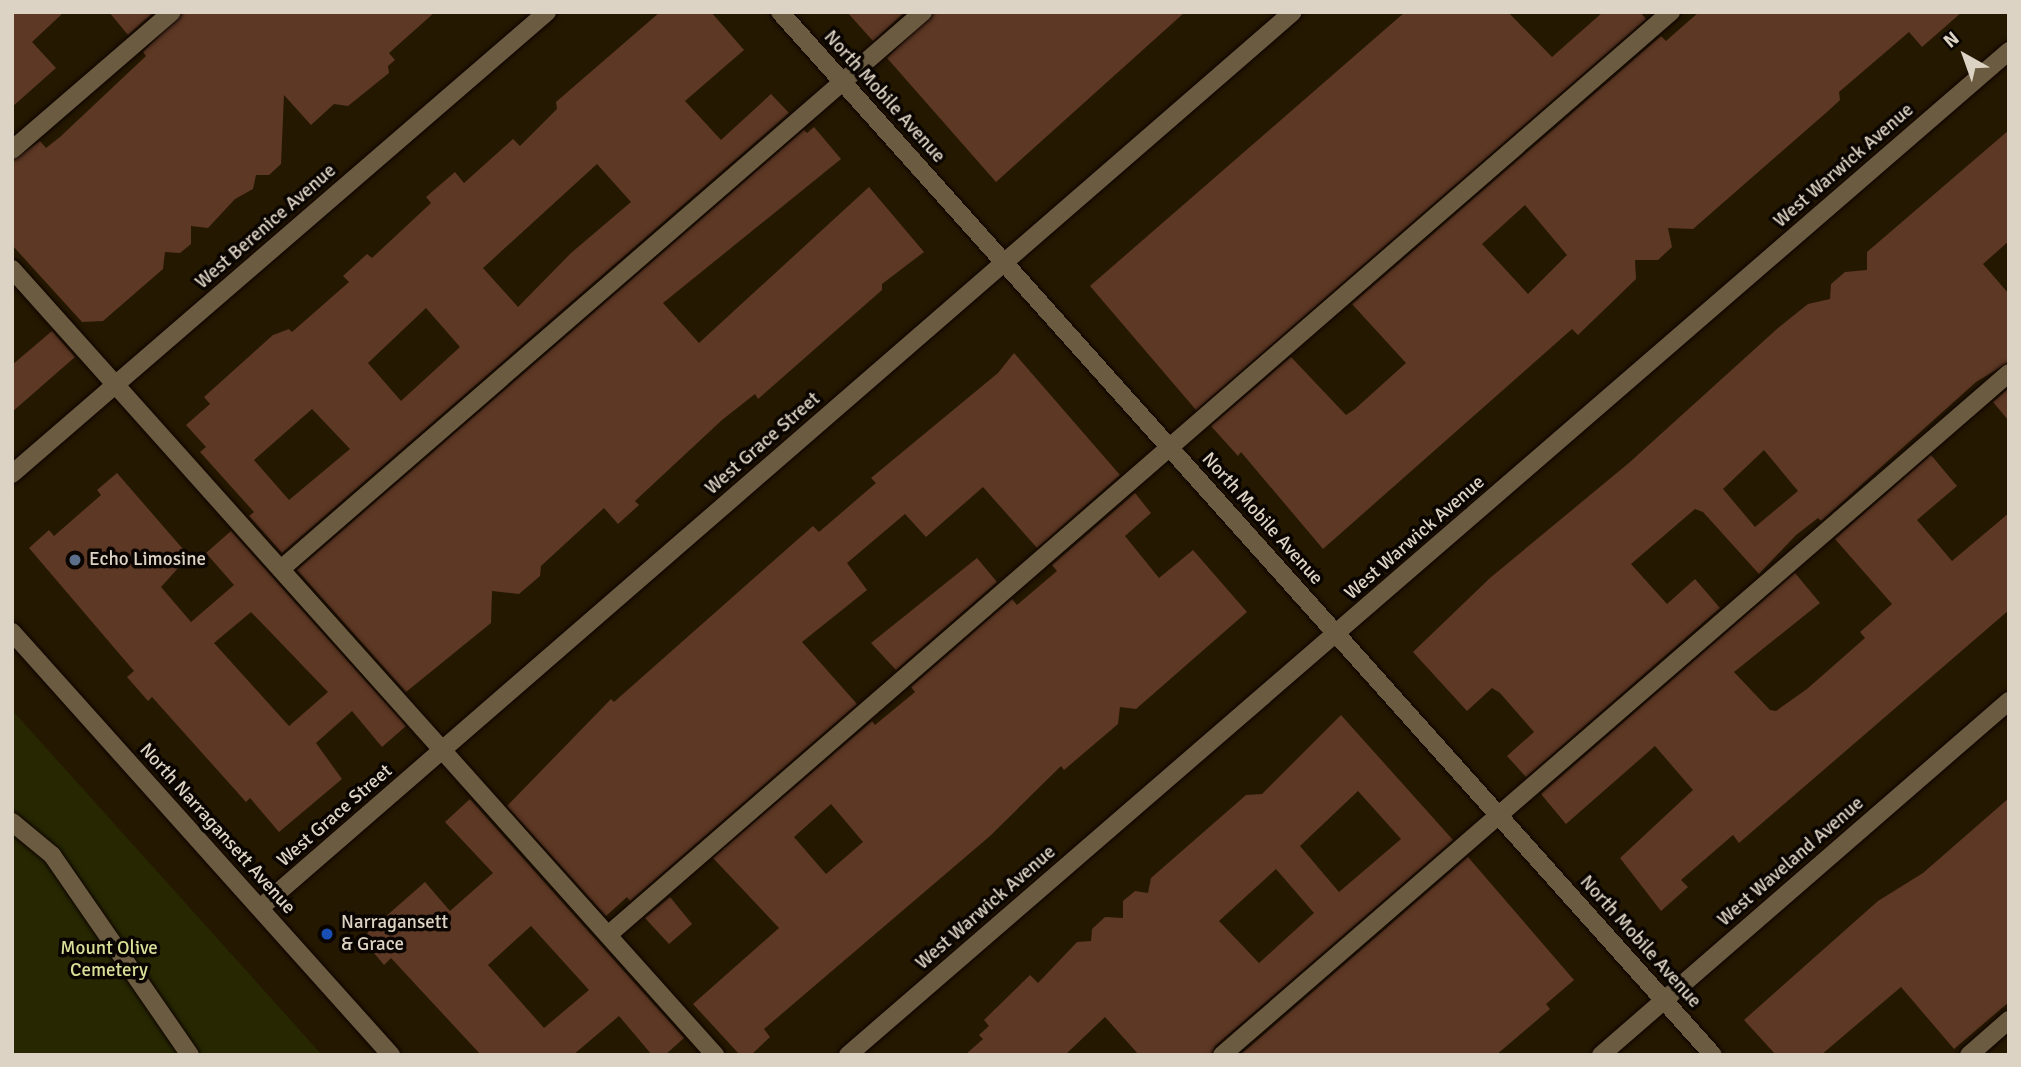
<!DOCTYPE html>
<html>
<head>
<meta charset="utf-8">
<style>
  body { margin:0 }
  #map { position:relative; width:2021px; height:1067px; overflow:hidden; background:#251800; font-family:Signika,sans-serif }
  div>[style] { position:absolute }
  .green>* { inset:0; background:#272802 }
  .building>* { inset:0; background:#5d3824 }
  .roads { filter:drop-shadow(0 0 2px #0e0400) drop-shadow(0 0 2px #0e0400) }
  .minor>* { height:18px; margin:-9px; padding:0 9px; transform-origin:9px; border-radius:9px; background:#6b5b40 }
  .dots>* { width:19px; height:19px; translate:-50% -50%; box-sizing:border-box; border:4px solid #0a0500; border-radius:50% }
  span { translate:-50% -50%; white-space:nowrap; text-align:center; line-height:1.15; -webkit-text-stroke:7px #0a0500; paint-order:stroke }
  .street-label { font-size:19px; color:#dcd3c4 }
  .poi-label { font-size:19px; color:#dcd3c4 }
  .left { translate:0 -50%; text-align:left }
  .park-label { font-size:19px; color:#dadf98 }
  .frame { position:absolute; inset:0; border:14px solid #dcd3c4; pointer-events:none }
  .north { position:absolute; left:1930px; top:21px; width:70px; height:70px; -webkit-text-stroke:5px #0a0500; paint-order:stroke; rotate:320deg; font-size:19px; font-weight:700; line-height:28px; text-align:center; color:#dcd3c4 }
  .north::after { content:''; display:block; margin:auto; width:24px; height:32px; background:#dcd3c4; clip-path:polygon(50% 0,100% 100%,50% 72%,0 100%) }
</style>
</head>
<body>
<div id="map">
  <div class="green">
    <div style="clip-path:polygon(12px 710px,322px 1055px,12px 1055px)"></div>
  </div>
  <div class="building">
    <div style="clip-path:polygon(12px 12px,64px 12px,32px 42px,56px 68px,12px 107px)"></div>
    <div style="clip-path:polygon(109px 12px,154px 12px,128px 35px)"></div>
    <div style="clip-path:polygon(183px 12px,435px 12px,389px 53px,395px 60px,388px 66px,389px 73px,348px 106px,334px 104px,311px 125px,284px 95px,281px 164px,269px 175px,256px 175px,253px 189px,235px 199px,208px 228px,191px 226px,191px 244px,180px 253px,165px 252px,163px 269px,103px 321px,82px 322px,12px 245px,12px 161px,40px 141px,46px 148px,60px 137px,146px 56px,143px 52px)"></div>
    <div style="clip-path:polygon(evenodd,660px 12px,711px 12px,744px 50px,685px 101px,721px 140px,771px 94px,789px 113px,282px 553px,249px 516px,254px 512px,200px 452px,206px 447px,186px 425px,210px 404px,204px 397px,273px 335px,289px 329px,292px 332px,349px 282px,343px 276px,367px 254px,372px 258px,431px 203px,426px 197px,455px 172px,464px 183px,513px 139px,520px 146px,557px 109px,556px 102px,660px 12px,597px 164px,631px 202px,571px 253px,518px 307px,483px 268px,597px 164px,660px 12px,426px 308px,460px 347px,401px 401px,368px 363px,426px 308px,660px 12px,312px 409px,350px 449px,289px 500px,254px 460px,312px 409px)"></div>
    <div style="clip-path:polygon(847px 12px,905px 12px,873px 41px)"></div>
    <div style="clip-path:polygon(934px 12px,1185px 12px,996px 182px,887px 58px)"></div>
    <div style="clip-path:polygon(1405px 12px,1508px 12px,1552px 57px,1603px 12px,1640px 12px,1646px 19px,1196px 410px,1090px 286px)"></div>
    <div style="clip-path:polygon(evenodd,1699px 12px,1962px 12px,1922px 47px,1909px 32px,1839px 92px,1840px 100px,1827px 112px,1693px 229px,1668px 228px,1672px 247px,1658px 260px,1635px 260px,1636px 279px,1578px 335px,1572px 329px,1323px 549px,1241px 452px,1238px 456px,1211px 426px,1291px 357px,1346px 415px,1355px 409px,1406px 363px,1352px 304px,1661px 36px,1666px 41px,1699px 12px,1525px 205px,1567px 255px,1528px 294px,1482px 244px,1525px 205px)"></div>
    <div style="clip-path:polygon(814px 127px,841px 159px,663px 303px,699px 343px,869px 187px,924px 252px,882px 284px,882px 290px,758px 399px,755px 394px,722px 420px,635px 501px,639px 505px,618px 524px,604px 508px,541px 566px,540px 576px,519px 594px,492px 591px,491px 623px,406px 692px,297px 570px,804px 130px,807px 133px)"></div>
    <div style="clip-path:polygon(evenodd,2009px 130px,2009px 241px,1983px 264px,2009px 294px,2009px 362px,1976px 382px,1821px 521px,1818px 518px,1796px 535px,1759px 574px,1703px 512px,1695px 509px,1631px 564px,1667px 604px,1695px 579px,1720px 608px,1526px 777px,1507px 756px,1534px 732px,1500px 693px,1492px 688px,1467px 711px,1413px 652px,1490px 578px,1630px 462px,1778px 328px,1808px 304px,1830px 299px,1831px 284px,1845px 272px,1867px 270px,1867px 252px,2009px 130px,1764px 450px,1798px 491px,1755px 527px,1723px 489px,1764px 450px)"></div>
    <div style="clip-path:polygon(52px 331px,75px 357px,12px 412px,12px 365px)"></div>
    <div style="clip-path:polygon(1014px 353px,1120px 475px,1037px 548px,983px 487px,926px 537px,905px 514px,847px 563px,867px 590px,802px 642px,857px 704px,630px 901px,627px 897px,606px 916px,507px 806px,611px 699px,614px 702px,813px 526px,819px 532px,876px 483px,871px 478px,998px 373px)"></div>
    <div style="clip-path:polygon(2009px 388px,2009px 421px,1993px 402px)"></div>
    <div style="clip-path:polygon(1931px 455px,1957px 486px,1917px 520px,1952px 561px,2009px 513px,2009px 610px,1739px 843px,1733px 835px,1681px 880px,1688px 887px,1661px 911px,1620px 858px,1693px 790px,1655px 746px,1566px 824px,1541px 794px,1795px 573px,1820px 603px,1734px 672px,1770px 710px,1776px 711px,1807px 689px,1865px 638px,1860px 632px,1892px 604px,1835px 539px)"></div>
    <div style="clip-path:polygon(evenodd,117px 473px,189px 556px,161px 587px,191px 622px,234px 585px,206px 553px,231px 531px,406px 726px,382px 747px,352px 711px,316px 743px,342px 779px,279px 832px,250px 798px,246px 802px,152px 697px,148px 701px,127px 677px,134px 671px,29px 548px,49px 530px,54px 536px,101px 495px,97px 490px,117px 473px,251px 612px,328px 692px,289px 726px,214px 643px,251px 612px)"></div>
    <div style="clip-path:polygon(evenodd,1135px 493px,1151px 513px,1125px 536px,1159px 578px,1193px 550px,1247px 612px,1136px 709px,1120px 707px,1118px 724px,1064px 770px,1061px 766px,990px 836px,764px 1029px,770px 1037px,751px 1055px,740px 1055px,693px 1004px,779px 928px,713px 858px,872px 721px,875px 725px,915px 692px,911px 687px,1012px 599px,1017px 605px,1057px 571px,1052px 565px,1135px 493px,831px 804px,863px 842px,826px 874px,794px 837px,831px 804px)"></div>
    <div style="clip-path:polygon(977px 558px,997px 582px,896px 670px,871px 643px)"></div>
    <div style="clip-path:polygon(evenodd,1341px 715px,1453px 840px,1215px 1046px,1211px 1055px,1139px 1055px,1105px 1017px,1065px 1055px,965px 1055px,983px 1039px,979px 1035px,989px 1026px,984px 1020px,1030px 975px,1038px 983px,1077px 942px,1091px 941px,1092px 929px,1105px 917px,1123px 918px,1123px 901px,1135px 891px,1148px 893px,1151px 878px,1246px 795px,1262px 794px,1341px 715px,1358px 791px,1401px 839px,1339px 892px,1300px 846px,1358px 791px,1341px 715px,1276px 869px,1314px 913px,1259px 963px,1219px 921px,1276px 869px)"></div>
    <div style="clip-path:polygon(2009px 798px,2009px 1002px,1954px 1049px,1901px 987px,1821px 1055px,1776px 1055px,1744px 1020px,1878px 901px,1923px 873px)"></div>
    <div style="clip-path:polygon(evenodd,470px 799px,684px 1038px,665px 1055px,652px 1055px,619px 1016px,573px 1055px,481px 1055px,391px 958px,384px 965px,364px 941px,368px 932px,425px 882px,450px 911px,493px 873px,445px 822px,470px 799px,531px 926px,589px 990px,544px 1028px,488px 965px,531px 926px)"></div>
    <div style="clip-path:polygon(1468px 857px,1574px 980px,1546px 1004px,1550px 1009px,1496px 1055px,1240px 1055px)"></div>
    <div style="clip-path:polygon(670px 897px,692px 924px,669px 944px,645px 918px)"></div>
  </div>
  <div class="roads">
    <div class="minor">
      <div style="left:780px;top:12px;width:1399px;rotate:48.19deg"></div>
      <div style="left:12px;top:150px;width:211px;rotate:-40.8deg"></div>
      <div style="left:12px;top:269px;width:1055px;rotate:48.19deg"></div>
      <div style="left:12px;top:474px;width:707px;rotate:-40.81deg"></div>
      <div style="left:281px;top:569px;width:850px;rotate:-40.94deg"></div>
      <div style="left:12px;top:632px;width:568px;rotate:48.14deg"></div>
      <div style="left:12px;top:822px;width:52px;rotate:39.5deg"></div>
      <div style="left:52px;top:855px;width:243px;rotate:55.4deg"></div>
      <div style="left:260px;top:908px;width:1367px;rotate:-40.94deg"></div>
      <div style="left:608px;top:935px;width:1408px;rotate:-40.97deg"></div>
      <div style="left:848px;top:1055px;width:1535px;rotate:-40.85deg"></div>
      <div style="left:1222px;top:1055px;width:1041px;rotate:-40.91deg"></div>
      <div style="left:1601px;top:1055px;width:540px;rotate:-40.95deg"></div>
      <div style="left:1969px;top:1055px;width:53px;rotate:-41.2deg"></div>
    </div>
  </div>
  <div class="dots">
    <div style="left:75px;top:560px;background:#5c6f8a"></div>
    <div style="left:327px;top:934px;background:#1a4fb4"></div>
  </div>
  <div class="street-label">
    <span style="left:884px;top:97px;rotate:48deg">North Mobile Avenue</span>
    <span style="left:1844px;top:166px;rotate:-41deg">West Warwick Avenue</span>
    <span style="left:266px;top:227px;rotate:-41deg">West Berenice Avenue</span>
    <span style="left:763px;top:444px;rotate:-41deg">West Grace Street</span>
    <span style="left:1262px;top:519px;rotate:48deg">North Mobile Avenue</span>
    <span style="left:1415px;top:538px;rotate:-41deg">West Warwick Avenue</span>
    <span style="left:335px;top:816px;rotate:-41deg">West Grace Street</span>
    <span style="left:217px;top:829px;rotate:48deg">North Narragansett Avenue</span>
    <span style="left:1791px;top:862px;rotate:-41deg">West Waveland Avenue</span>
    <span style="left:986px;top:908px;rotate:-41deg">West Warwick Avenue</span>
    <span style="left:1640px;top:942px;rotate:48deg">North Mobile Avenue</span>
  </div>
  <div class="poi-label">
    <span class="left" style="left:89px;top:560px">Echo Limosine</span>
    <span class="left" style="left:341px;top:934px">Narragansett<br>&amp; Grace</span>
  </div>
  <div class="park-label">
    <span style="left:109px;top:960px">Mount Olive<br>Cemetery</span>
  </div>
  <div class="frame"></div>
  <div class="north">N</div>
</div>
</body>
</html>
